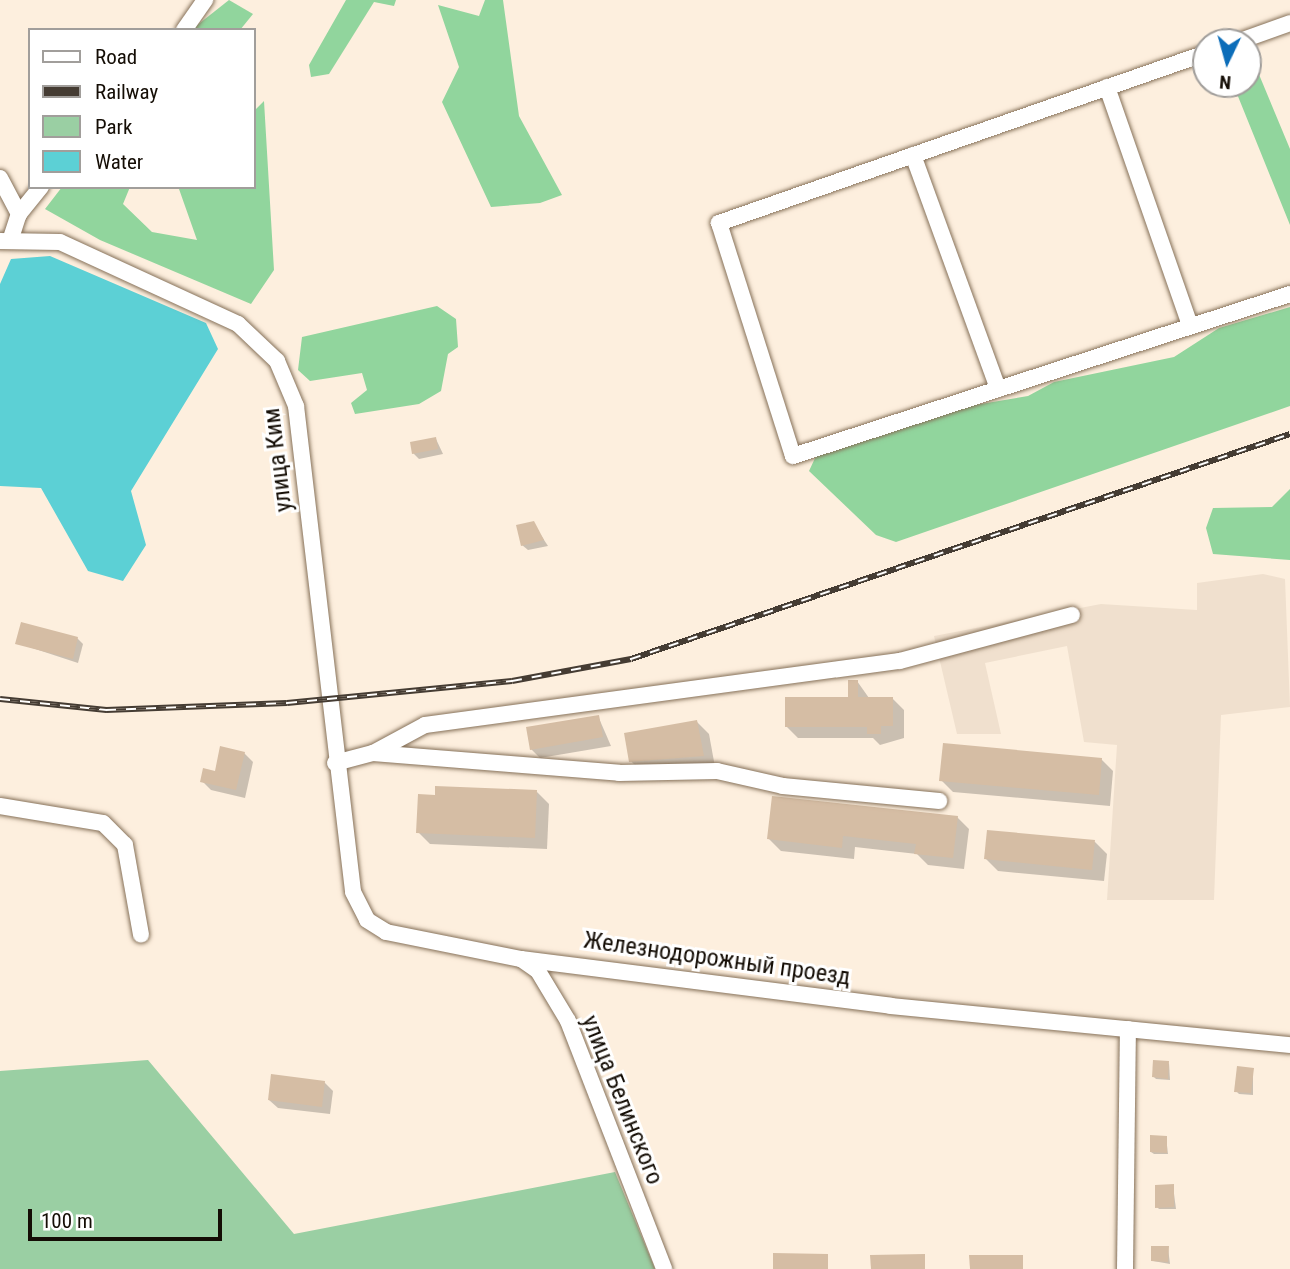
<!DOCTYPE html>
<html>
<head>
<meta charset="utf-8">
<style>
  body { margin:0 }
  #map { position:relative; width:1290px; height:1269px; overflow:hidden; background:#fdefde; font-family:"Roboto Condensed",sans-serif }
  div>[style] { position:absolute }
  .industrial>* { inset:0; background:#f0e0ce }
  .green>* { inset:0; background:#9acfa3 }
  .forest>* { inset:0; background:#91d59d }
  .water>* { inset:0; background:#5cd0d5 }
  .shadow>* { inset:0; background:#0003 }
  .building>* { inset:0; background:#d5bda4 }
  .roads { filter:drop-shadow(0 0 2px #867159) drop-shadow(0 0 2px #867159) }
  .minor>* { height:16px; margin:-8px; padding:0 8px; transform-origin:8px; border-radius:8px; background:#fff }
  .rail>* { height:6px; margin-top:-3px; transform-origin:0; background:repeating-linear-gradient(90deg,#fff 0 10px,#453c33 0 20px); box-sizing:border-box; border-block:2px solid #453c33 }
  span { translate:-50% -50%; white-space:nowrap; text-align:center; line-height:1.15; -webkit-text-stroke:6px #fff; paint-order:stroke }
  .street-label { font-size:24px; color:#140d05 }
  .legend { position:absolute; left:28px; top:28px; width:228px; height:161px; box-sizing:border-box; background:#fff; border:2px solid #a19e9b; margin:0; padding:9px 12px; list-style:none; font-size:21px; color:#140d05 }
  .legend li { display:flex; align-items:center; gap:14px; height:35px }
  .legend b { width:35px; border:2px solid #a19e9b }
  .north { position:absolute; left:1192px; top:28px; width:70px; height:70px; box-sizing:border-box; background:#fff; border:2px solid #a19e9b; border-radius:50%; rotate:185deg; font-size:19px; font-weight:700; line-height:28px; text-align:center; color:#140d05 }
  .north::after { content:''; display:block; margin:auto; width:24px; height:32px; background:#0c6db9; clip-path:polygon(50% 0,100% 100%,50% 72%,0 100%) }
  .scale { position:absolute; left:28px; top:1209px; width:194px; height:32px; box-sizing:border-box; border:4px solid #140d05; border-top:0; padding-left:9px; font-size:21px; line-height:24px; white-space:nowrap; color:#140d05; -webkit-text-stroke:5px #fff; paint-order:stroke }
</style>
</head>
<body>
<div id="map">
  <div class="industrial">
    <div style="clip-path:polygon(1263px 574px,1285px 579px,1290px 707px,1221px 715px,1214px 900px,1107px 900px,1117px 745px,1084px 742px,1067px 646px,985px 663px,1001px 734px,957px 734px,934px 636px,1101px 604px,1197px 610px,1197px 583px)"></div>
  </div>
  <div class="green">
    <div style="clip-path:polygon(148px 1060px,294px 1234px,615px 1172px,655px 1269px,0 1269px,0 1071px)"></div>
  </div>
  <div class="forest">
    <div style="clip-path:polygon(229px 0,253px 14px,240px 30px,191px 30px)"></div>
    <div style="clip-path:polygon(346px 0,396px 0,394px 6px,374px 2px,329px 74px,311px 77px,309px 65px)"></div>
    <div style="clip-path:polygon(485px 0,503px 0,519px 116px,562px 195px,540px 203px,491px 207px,442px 102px,459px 67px,438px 5px,479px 16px)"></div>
    <div style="clip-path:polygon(1248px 48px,1290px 149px,1290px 225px,1233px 84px,1248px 84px)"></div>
    <div style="clip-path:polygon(264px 101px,274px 270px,251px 304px,100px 240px,45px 209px,62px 187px,130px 187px,123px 204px,152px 232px,197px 240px,179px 189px,254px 187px,254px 111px)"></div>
    <div style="clip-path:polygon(437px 306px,456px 319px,458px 347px,448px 354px,441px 391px,419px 404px,355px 414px,351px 403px,367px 390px,362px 373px,310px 381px,298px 370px,302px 337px)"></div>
    <div style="clip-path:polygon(1290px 307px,1290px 406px,896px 542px,876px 535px,809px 471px,816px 456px,969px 406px,1028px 396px,1054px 382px,1174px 357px,1219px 328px)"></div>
    <div style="clip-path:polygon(1290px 489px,1290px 560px,1213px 554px,1206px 528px,1213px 508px,1272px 507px)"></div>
  </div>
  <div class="water">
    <div style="clip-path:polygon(50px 256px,206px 323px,218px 349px,131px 491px,146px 545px,123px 581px,88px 571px,41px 488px,0 486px,0 284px,11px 259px)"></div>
  </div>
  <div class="shadow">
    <div style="clip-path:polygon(436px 439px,443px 454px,419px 459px,413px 453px)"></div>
    <div style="clip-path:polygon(533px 523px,548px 546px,528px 550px,522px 545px)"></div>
    <div style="clip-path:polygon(77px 638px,83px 644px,78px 663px,17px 643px)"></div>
    <div style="clip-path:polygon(857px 681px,869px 698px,892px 698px,904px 710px,904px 738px,880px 745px,873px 738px,798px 738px,786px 726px,849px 699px)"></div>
    <div style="clip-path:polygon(598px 716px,611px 746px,540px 758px,531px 749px)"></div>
    <div style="clip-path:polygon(697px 722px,709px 734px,715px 767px,643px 774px,631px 761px)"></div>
    <div style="clip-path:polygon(244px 753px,253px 762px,245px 798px,211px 790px,202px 781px)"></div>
    <div style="clip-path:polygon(1101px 759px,1113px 771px,1110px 806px,953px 792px,941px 780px)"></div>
    <div style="clip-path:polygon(537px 792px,549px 804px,547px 849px,430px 844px,418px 832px)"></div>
    <div style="clip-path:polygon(957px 817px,969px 829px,964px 869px,928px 865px,917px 854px,855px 847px,854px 859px,781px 851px,769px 839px)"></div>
    <div style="clip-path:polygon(1095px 842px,1107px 854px,1104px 881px,998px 871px,986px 859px)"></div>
    <div style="clip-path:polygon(1169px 1063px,1170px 1080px,1156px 1079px,1154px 1077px)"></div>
    <div style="clip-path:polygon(1253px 1069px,1253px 1095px,1239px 1094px,1236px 1091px)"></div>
    <div style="clip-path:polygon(324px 1082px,333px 1091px,330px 1114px,278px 1108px,269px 1100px)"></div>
    <div style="clip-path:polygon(1166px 1137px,1168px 1154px,1154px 1154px,1151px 1152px)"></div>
    <div style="clip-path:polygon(1173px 1186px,1176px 1209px,1159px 1209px,1157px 1207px)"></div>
    <div style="clip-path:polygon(1168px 1248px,1170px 1264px,1153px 1261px)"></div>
  </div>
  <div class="building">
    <div style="clip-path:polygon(436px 437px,438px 449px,412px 454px,410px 442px)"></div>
    <div style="clip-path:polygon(534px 521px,544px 540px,521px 546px,516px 525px)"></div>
    <div style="clip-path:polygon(21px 622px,78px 637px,73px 659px,15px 644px)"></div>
    <div style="clip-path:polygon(848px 680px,858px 680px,858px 697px,893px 697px,893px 726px,881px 726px,881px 734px,867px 734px,867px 727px,785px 727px,785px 697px,848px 697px)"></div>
    <div style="clip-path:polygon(599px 715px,603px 737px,530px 750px,526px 727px)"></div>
    <div style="clip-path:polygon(697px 720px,704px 756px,629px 762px,624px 733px)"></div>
    <div style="clip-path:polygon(943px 743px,1102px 758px,1099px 795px,939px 781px)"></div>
    <div style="clip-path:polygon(220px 746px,245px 752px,236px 790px,200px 782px,203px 768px,215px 771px)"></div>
    <div style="clip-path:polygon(435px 786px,537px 790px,535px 838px,416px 833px,418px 794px,435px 795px)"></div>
    <div style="clip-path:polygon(772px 796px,958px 816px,953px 858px,914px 854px,916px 844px,843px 836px,842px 848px,767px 839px)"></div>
    <div style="clip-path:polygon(987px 830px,1095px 840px,1092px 870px,984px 859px)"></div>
    <div style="clip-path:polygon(1153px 1060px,1169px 1061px,1168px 1079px,1152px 1077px)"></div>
    <div style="clip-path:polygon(1237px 1066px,1254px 1068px,1251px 1093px,1234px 1092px)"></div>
    <div style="clip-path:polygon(271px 1074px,325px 1081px,322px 1107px,268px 1100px)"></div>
    <div style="clip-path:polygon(1150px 1135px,1167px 1136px,1167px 1153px,1150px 1152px)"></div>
    <div style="clip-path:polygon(1174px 1184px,1174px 1207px,1155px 1208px,1155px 1185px)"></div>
    <div style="clip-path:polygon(1151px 1246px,1169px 1246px,1168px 1262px,1151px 1261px)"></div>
    <div style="clip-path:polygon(773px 1253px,828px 1254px,828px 1269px,773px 1269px)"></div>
    <div style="clip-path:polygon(925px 1254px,925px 1269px,871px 1269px,870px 1255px)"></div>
    <div style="clip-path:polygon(969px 1255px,1023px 1255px,1023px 1269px,970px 1269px)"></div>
  </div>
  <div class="roads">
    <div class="minor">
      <div style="left:184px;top:30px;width:37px;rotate:-55deg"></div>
      <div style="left:1237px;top:42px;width:56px;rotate:-19.7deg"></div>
      <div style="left:1206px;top:53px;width:516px;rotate:160.76deg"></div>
      <div style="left:719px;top:223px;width:244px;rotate:72.4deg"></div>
      <div style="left:793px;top:456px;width:523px;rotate:-18.05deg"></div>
      <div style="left:1107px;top:87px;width:253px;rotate:70.8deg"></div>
      <div style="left:913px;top:155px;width:249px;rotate:70deg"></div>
      <div style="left:0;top:178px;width:41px;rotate:62.2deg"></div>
      <div style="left:11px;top:238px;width:25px;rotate:-72deg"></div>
      <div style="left:19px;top:214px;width:35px;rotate:-51deg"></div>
      <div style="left:0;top:241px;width:60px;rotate:1deg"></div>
      <div style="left:60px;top:242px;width:196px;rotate:24.7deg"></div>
      <div style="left:238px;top:324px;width:54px;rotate:43.5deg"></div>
      <div style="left:277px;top:361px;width:49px;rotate:67.1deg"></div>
      <div style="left:296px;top:406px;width:489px;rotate:83.3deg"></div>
      <div style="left:353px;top:892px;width:31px;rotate:63deg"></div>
      <div style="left:367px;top:920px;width:22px;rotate:32deg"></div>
      <div style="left:386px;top:932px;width:138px;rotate:11.3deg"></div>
      <div style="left:521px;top:959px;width:373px;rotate:7.2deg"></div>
      <div style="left:891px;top:1006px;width:401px;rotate:5.6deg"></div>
      <div style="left:373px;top:753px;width:247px;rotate:4.6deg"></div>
      <div style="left:619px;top:773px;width:98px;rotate:-1.2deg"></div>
      <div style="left:717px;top:771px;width:68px;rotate:12.8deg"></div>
      <div style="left:783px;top:786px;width:157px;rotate:5.5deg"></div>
      <div style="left:335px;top:763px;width:39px;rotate:-15deg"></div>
      <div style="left:373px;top:753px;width:59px;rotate:-28.3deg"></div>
      <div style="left:425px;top:725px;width:479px;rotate:-7.7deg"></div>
      <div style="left:900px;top:661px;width:178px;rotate:-15deg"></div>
      <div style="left:0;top:806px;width:104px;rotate:9.4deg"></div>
      <div style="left:103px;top:823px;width:31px;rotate:45deg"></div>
      <div style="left:125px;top:845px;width:91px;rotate:79.9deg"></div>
      <div style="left:521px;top:959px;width:21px;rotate:35deg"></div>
      <div style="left:538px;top:971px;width:58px;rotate:59deg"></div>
      <div style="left:568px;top:1021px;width:266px;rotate:68.8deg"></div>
      <div style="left:1125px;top:1269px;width:240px;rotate:-89.3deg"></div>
    </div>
  </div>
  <div class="rail">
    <div style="left:0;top:699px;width:107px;rotate:5.9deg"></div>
    <div style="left:106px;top:710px;width:181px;rotate:-2.2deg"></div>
    <div style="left:287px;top:703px;width:226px;rotate:-5.6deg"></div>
    <div style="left:512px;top:681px;width:121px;rotate:-10.5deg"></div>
    <div style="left:631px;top:659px;width:696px;rotate:-18.85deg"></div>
  </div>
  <div class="street-label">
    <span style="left:278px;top:460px;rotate:-97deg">улица Ким</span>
    <span style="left:717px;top:959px;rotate:8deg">Железнодорожный проезд</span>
    <span style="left:622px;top:1100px;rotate:68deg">улица Белинского</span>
  </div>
  <ul class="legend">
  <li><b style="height:9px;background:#fff"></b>Road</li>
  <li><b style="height:9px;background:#453c33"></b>Railway</li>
  <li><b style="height:19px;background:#9acfa3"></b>Park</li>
  <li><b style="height:19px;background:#5cd0d5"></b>Water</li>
  </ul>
  <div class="north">N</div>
  <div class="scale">100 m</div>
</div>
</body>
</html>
